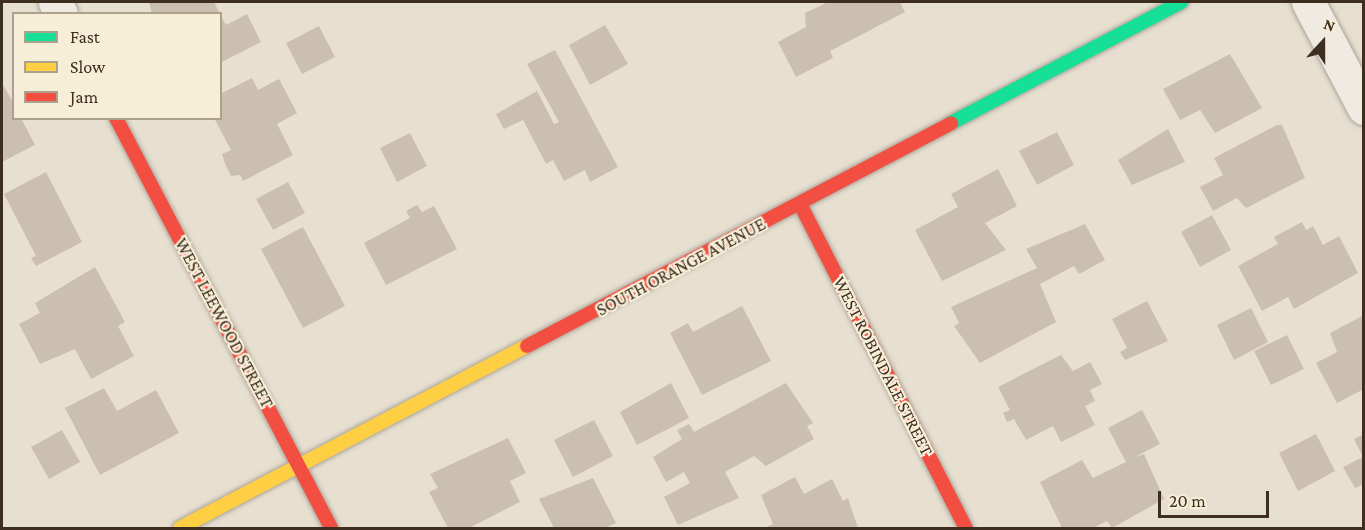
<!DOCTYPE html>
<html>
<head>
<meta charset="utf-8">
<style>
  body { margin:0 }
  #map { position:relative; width:1365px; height:530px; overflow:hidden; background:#e7e0d1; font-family:"Crimson Pro",serif }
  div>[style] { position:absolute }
  .building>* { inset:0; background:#cbbfb2 }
  .roads { filter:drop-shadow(0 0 2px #ada599) drop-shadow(0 0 2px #ada599) }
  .street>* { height:33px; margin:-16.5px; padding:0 16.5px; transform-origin:16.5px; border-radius:16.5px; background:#efebe3 }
  .fast>* { height:14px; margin:-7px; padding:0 7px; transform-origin:7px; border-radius:7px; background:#16e098 }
  .slow>* { height:14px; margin:-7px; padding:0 7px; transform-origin:7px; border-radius:7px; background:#ffcf43 }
  .jam>* { height:14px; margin:-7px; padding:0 7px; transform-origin:7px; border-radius:7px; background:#f24e42 }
  span { translate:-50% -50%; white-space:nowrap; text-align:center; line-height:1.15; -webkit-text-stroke:4.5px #f7eed8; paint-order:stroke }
  .street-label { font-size:18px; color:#3d2e20 }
  .frame { position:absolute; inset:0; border:3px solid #3d2e20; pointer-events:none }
  .legend { position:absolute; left:12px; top:12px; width:210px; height:108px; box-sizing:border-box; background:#f7eed8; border:2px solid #ada18e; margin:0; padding:8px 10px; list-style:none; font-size:18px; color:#3d2e20 }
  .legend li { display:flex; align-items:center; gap:12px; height:30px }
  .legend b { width:30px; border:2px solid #ada18e }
  .north { position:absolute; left:1293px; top:12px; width:60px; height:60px; -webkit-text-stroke:4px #f7eed8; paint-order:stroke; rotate:21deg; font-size:16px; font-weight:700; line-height:24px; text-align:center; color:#3d2e20 }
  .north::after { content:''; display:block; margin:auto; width:21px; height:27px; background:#3d2e20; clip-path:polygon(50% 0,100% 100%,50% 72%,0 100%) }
  .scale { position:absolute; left:1158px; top:491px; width:111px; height:27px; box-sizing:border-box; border:3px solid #3d2e20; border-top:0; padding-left:8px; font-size:18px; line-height:21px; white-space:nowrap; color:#3d2e20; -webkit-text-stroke:4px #f7eed8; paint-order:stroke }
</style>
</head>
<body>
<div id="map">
  <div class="building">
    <div style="clip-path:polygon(149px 2px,214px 2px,220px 14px,152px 14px)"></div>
    <div style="clip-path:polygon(828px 2px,900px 2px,905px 12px,830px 51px,833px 58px,796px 77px,778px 42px,806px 27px,805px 13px)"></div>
    <div style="clip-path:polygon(247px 14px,261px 42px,220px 63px,220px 15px,226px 25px)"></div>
    <div style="clip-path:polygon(605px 25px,628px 64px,590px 85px,569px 45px)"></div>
    <div style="clip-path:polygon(319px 26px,335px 57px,302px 74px,286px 43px)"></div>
    <div style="clip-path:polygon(555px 50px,618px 167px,590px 182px,585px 170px,564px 181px,553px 160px,546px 164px,523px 120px,504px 129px,496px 114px,537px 91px,554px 124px,559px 122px,527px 64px)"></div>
    <div style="clip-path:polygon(1230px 54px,1262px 108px,1215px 133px,1200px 110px,1180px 120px,1163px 89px)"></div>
    <div style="clip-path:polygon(252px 78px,258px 90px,279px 79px,297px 113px,277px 124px,293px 155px,243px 181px,240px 175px,231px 176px,226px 166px,222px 154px,231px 150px,214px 118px,220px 118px,220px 94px)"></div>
    <div style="clip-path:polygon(2px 83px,14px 104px,14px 118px,21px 118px,35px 145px,2px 162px)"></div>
    <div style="clip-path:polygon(1277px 125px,1282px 125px,1305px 178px,1246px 208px,1237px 198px,1213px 211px,1200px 187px,1223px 175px,1214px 158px)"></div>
    <div style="clip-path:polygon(1168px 129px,1185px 162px,1132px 185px,1118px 160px)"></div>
    <div style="clip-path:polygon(1057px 132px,1074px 165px,1037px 185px,1019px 151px)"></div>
    <div style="clip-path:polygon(410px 133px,427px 166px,397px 182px,380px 148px)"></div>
    <div style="clip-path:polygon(998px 169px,1017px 206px,985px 223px,1006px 250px,942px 281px,915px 230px,958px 207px,951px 194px)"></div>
    <div style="clip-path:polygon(46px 172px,82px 242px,36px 266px,31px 258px,36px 256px,4px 194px)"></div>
    <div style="clip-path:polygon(288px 182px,305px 213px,273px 230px,256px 199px)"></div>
    <div style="clip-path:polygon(417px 205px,422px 212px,434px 206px,457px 249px,386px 285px,364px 243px,410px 218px,406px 211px)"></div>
    <div style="clip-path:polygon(1212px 215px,1231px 250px,1200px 267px,1181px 232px)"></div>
    <div style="clip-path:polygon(1302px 222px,1306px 230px,1313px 226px,1323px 245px,1339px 236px,1358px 273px,1294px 309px,1288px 297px,1262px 311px,1238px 266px,1278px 244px,1274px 237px)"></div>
    <div style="clip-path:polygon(1085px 224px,1105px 260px,1079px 274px,1074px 266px,1040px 284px,1056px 322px,980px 363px,954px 326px,959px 323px,951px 307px,1037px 268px,1026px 249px)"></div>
    <div style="clip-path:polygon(303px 227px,345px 306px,303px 328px,261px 249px)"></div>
    <div style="clip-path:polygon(95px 267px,125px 322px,118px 326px,134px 356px,91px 379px,75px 349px,40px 364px,19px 324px,40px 313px,35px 303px)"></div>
    <div style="clip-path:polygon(1147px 301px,1168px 341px,1125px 360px,1120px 352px,1127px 348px,1112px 319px)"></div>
    <div style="clip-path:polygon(742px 306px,771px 361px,702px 395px,670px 333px,688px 323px,693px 332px)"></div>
    <div style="clip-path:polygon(1251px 308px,1268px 342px,1234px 360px,1217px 325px)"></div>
    <div style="clip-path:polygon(1364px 315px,1364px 389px,1337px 403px,1316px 363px,1337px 352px,1330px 333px)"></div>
    <div style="clip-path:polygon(1287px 335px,1304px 369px,1271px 385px,1254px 351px)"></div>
    <div style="clip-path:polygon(1061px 355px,1073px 371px,1090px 362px,1102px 384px,1090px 390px,1095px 401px,1085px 406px,1095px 425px,1061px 442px,1053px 426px,1026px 440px,1014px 419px,1007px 422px,1003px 413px,1010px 410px,998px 387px)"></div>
    <div style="clip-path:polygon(671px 383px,689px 418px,637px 445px,620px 412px)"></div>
    <div style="clip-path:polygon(786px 383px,813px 423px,807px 426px,814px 439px,766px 466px,754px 456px,725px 472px,739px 498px,678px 525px,664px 497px,690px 483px,684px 472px,666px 482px,653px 457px,682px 439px,677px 430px,689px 424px,694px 432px)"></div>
    <div style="clip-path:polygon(104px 388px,117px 411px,156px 390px,179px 433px,100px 475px,65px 408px)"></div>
    <div style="clip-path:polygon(1142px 410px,1160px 444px,1133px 458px,1144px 454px,1164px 499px,1112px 528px,1107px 521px,1093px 528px,1062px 528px,1040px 482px,1082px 460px,1093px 478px,1126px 462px,1108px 428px)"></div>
    <div style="clip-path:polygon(594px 420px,613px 456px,573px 477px,554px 440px)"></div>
    <div style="clip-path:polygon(62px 430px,80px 462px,49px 479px,31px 447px)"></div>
    <div style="clip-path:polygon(1316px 434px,1335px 471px,1298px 491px,1279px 453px)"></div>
    <div style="clip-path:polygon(1364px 434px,1364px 484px,1355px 488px,1343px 467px,1363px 457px,1354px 439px)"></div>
    <div style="clip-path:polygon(508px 438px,526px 473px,510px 481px,520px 502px,469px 528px,448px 528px,429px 492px,438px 488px,430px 474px)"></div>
    <div style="clip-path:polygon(795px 477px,804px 494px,832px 479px,843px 501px,848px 498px,858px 528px,764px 528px,773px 524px,761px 495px)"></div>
    <div style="clip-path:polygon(593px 478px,616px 523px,605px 528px,554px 528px,539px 499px)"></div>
  </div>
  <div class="roads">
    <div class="street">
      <div style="left:55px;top:2px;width:13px;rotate:63deg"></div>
      <div style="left:1308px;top:2px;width:120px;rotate:62.2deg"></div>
    </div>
    <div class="fast">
      <div style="left:951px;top:123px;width:260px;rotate:-27.7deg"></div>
    </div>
    <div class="slow">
      <div style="left:180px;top:528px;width:392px;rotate:-27.7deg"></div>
    </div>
    <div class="jam">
      <div style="left:116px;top:118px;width:463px;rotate:62.3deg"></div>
      <div style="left:800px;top:204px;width:364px;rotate:62.9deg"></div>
      <div style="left:527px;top:346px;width:479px;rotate:-27.7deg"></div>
    </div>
  </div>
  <div class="street-label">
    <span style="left:681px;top:267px;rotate:-28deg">SOUTH ORANGE AVENUE</span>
    <span style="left:224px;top:323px;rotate:62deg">WEST LEEWOOD STREET</span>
    <span style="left:883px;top:366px;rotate:63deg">WEST ROBINDALE STREET</span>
  </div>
  <div class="frame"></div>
  <ul class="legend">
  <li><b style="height:8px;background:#16e098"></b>Fast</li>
  <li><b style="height:8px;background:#ffcf43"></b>Slow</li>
  <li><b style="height:8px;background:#f24e42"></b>Jam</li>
  </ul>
  <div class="north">N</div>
  <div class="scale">20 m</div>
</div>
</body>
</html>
